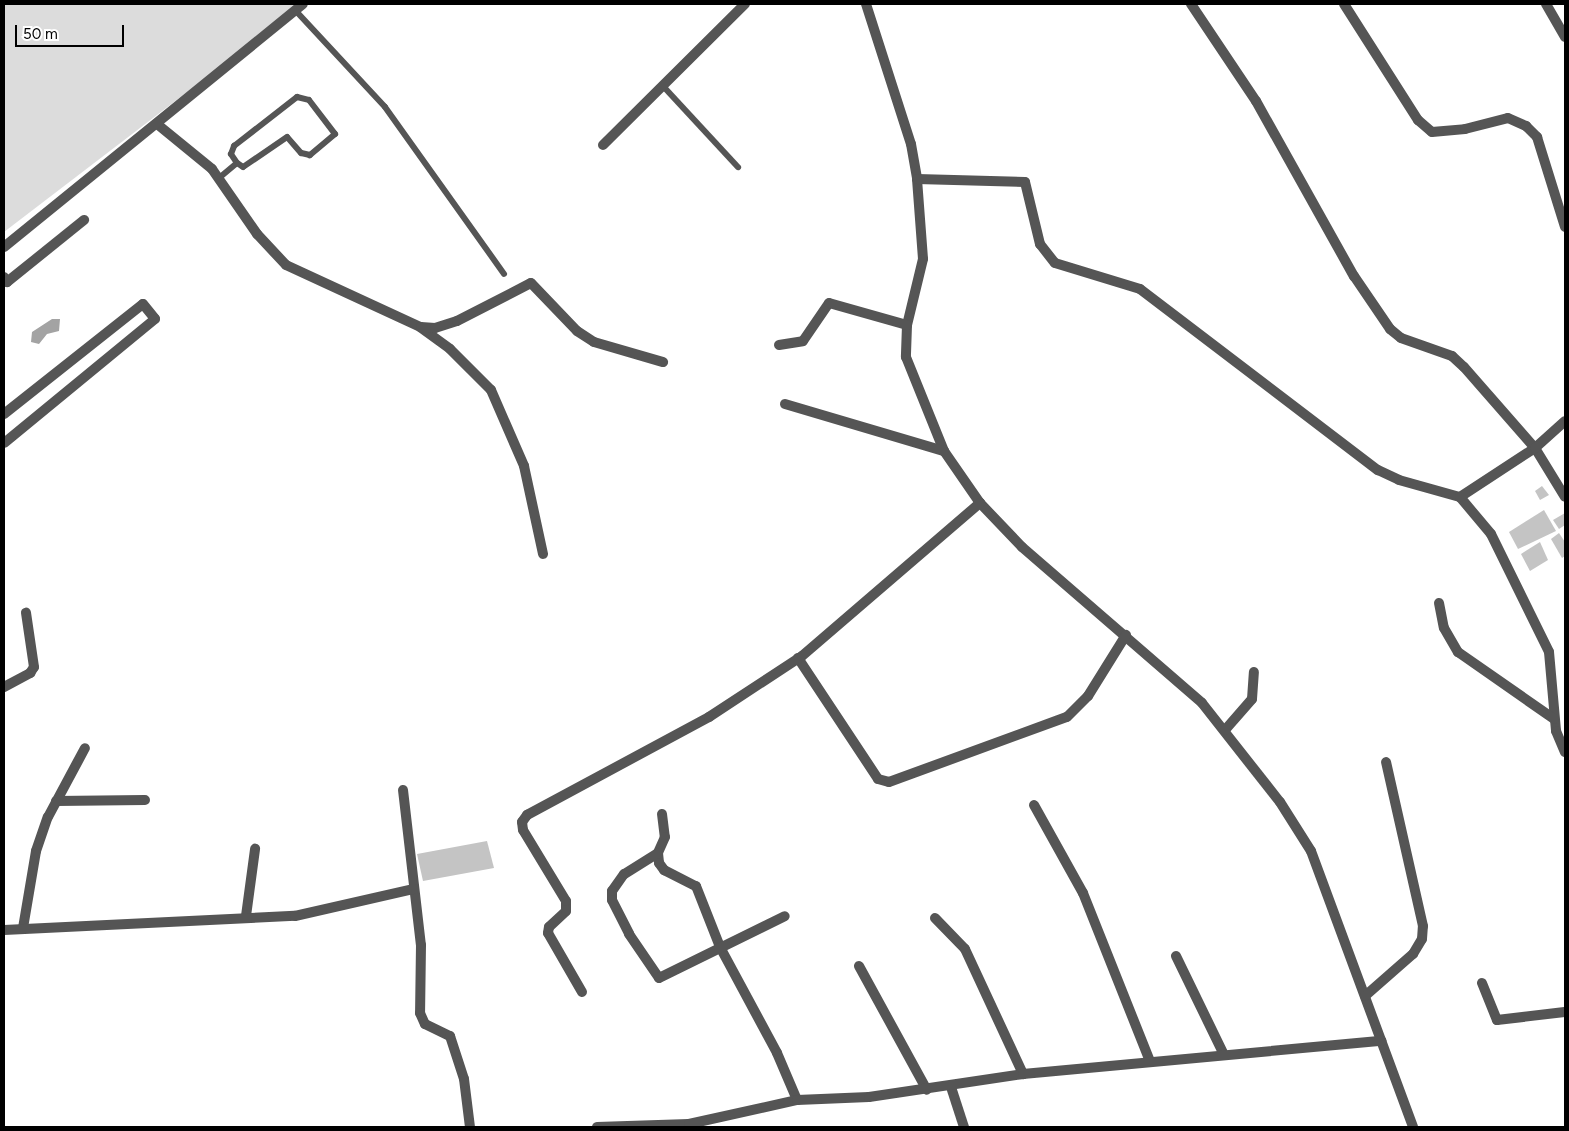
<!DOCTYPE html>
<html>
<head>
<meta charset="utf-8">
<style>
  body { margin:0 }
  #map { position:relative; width:1569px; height:1131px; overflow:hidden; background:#fff; font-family:Figtree,sans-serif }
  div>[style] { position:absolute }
  .green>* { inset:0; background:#dcdcdc }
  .water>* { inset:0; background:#a3a3a3 }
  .building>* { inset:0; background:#c4c4c4 }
  .lane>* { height:6px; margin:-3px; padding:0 3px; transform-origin:3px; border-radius:3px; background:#555 }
  .street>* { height:10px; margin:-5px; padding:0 5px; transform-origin:5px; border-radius:5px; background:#555 }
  span { translate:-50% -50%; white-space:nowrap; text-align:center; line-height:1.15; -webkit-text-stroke:4.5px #fff; paint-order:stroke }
  .frame { position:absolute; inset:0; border:5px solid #000; pointer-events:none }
  .scale { position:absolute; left:15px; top:25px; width:109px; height:22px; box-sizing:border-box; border:2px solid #000; border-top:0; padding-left:6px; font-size:15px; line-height:18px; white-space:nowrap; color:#000; -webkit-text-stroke:4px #fff; paint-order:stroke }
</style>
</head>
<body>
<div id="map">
  <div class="green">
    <div style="clip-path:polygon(4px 4px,302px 4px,4px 232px)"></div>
  </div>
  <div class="water">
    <div style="clip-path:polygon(52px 319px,60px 319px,59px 331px,47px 334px,39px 344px,31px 342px,32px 332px)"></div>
  </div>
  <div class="building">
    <div style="clip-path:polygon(1542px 486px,1549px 495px,1540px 500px,1535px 491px)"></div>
    <div style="clip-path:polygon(1544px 510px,1556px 531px,1518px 549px,1509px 532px)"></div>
    <div style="clip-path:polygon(1565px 513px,1565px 525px,1559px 529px,1553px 520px)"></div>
    <div style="clip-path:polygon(1559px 533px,1565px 542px,1565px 556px,1562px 558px,1551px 539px)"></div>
    <div style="clip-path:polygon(1540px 542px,1548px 560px,1530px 571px,1521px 554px)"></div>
    <div style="clip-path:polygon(487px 841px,494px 868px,423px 881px,417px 854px)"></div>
  </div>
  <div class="lane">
    <div style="left:295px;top:10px;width:132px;rotate:47.1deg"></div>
    <div style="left:385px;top:107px;width:205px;rotate:54.5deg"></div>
    <div style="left:662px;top:85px;width:112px;rotate:47.2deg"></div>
    <div style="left:219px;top:178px;width:23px;rotate:-40deg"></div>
    <div style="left:237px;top:163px;width:11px;rotate:-124deg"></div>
    <div style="left:231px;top:154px;width:9px;rotate:-69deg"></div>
    <div style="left:234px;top:146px;width:80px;rotate:-37.9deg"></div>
    <div style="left:297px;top:97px;width:12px;rotate:14deg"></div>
    <div style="left:309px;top:100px;width:43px;rotate:52.6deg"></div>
    <div style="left:335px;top:134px;width:33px;rotate:140deg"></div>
    <div style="left:310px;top:155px;width:9px;rotate:-167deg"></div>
    <div style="left:301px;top:153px;width:21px;rotate:-131deg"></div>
    <div style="left:287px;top:137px;width:53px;rotate:145.7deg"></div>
    <div style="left:243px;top:167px;width:7px;rotate:-146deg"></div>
  </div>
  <div class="street">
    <div style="left:866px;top:4px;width:147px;rotate:72.2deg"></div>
    <div style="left:911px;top:144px;width:36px;rotate:80deg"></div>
    <div style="left:917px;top:179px;width:80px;rotate:85.7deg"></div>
    <div style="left:923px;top:259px;width:68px;rotate:103.6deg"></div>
    <div style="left:907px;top:325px;width:32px;rotate:92deg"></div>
    <div style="left:906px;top:357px;width:101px;rotate:68deg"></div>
    <div style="left:944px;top:451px;width:63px;rotate:55.3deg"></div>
    <div style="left:980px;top:503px;width:61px;rotate:46.3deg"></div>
    <div style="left:1022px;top:547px;width:238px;rotate:40.9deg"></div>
    <div style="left:1202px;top:703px;width:126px;rotate:51.8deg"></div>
    <div style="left:1280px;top:802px;width:58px;rotate:57.7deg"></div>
    <div style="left:1311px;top:851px;width:294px;rotate:69.7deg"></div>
    <div style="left:1191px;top:4px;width:117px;rotate:56.2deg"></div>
    <div style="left:1256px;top:101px;width:201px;rotate:60.8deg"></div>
    <div style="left:1354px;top:276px;width:64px;rotate:55.8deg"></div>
    <div style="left:1390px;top:329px;width:14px;rotate:39deg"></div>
    <div style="left:1401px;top:338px;width:54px;rotate:19.4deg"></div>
    <div style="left:1452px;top:356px;width:16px;rotate:43deg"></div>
    <div style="left:1464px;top:367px;width:108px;rotate:48.8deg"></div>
    <div style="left:1535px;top:448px;width:57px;rotate:58.5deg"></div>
    <div style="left:1344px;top:4px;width:138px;rotate:57.5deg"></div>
    <div style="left:1418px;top:120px;width:18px;rotate:41deg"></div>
    <div style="left:1432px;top:132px;width:33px;rotate:-5deg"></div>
    <div style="left:1465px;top:129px;width:44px;rotate:-14.3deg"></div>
    <div style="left:1508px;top:118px;width:20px;rotate:24deg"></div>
    <div style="left:1526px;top:126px;width:16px;rotate:45deg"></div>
    <div style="left:1537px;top:137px;width:94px;rotate:72.7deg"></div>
    <div style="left:1546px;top:4px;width:38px;rotate:60deg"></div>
    <div style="left:157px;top:124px;width:71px;rotate:39.3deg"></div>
    <div style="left:212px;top:169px;width:79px;rotate:55.3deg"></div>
    <div style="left:257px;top:234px;width:42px;rotate:46.9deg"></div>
    <div style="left:286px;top:265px;width:148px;rotate:24.8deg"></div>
    <div style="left:420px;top:327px;width:37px;rotate:36deg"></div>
    <div style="left:450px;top:349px;width:58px;rotate:45deg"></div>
    <div style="left:491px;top:390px;width:83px;rotate:66.5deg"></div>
    <div style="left:524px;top:466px;width:90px;rotate:77.8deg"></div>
    <div style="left:603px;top:145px;width:200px;rotate:-44.8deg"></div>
    <div style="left:917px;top:179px;width:108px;rotate:1.6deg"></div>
    <div style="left:1025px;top:182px;width:64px;rotate:76.4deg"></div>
    <div style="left:1040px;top:244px;width:24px;rotate:52deg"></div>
    <div style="left:1055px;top:263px;width:89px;rotate:17deg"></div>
    <div style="left:1140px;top:289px;width:299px;rotate:37.3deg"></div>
    <div style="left:1378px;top:470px;width:23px;rotate:25deg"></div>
    <div style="left:1399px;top:480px;width:63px;rotate:15.6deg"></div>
    <div style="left:1460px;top:497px;width:48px;rotate:50deg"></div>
    <div style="left:1491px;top:534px;width:131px;rotate:63.8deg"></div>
    <div style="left:1549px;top:652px;width:79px;rotate:84.9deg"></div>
    <div style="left:1556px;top:731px;width:23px;rotate:67deg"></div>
    <div style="left:4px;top:247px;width:385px;rotate:-39.1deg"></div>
    <div style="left:4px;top:277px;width:6px;rotate:59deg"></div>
    <div style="left:7px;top:282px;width:99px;rotate:-38.8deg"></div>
    <div style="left:421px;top:327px;width:14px;rotate:4deg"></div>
    <div style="left:435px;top:328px;width:23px;rotate:-18deg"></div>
    <div style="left:457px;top:321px;width:83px;rotate:-27.2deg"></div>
    <div style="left:531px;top:283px;width:66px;rotate:46.2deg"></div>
    <div style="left:577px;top:331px;width:20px;rotate:33deg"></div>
    <div style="left:594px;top:342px;width:72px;rotate:16.2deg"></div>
    <div style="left:779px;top:345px;width:24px;rotate:-9deg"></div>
    <div style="left:803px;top:341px;width:46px;rotate:-55.6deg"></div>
    <div style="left:829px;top:303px;width:81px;rotate:15.8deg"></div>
    <div style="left:785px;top:404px;width:166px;rotate:16.5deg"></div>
    <div style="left:4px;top:414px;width:177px;rotate:-38.4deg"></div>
    <div style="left:143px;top:304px;width:19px;rotate:51deg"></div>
    <div style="left:155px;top:319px;width:195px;rotate:140.6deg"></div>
    <div style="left:1460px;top:497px;width:90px;rotate:-33.2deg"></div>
    <div style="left:1535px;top:448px;width:40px;rotate:-42deg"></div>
    <div style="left:1439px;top:603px;width:25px;rotate:79deg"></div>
    <div style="left:1444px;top:628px;width:28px;rotate:60deg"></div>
    <div style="left:1458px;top:652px;width:117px;rotate:34.9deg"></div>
    <div style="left:798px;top:658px;width:145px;rotate:56.5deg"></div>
    <div style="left:878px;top:779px;width:11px;rotate:15deg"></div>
    <div style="left:889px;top:782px;width:189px;rotate:-20.1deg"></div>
    <div style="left:1067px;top:717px;width:30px;rotate:-45deg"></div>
    <div style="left:1088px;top:696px;width:72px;rotate:-58.1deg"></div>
    <div style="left:4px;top:687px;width:30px;rotate:-28deg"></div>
    <div style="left:30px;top:673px;width:7px;rotate:-56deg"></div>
    <div style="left:34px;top:667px;width:55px;rotate:-98.4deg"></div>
    <div style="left:1225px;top:730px;width:41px;rotate:-48.9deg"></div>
    <div style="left:1252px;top:699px;width:27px;rotate:-86deg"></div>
    <div style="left:403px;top:790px;width:156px;rotate:83.4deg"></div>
    <div style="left:421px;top:945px;width:68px;rotate:90.8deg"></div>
    <div style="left:420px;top:1013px;width:12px;rotate:66deg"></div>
    <div style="left:425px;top:1024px;width:28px;rotate:26deg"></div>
    <div style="left:450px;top:1036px;width:45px;rotate:72deg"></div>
    <div style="left:464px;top:1079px;width:48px;rotate:82.9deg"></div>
    <div style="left:56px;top:801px;width:89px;rotate:-0.6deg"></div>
    <div style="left:1034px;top:805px;width:101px;rotate:60.9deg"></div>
    <div style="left:1083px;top:893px;width:181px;rotate:68.3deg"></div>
    <div style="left:662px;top:814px;width:23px;rotate:83deg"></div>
    <div style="left:665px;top:837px;width:17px;rotate:114deg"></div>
    <div style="left:658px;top:853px;width:10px;rotate:84deg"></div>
    <div style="left:659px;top:863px;width:9px;rotate:54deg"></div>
    <div style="left:664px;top:870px;width:36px;rotate:27deg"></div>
    <div style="left:696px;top:886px;width:66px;rotate:68.5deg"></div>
    <div style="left:720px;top:947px;width:120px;rotate:61.7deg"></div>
    <div style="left:777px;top:1053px;width:51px;rotate:66.9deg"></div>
    <div style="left:658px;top:853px;width:40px;rotate:148deg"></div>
    <div style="left:624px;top:874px;width:21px;rotate:125deg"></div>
    <div style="left:612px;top:891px;width:9px;rotate:90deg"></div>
    <div style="left:612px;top:900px;width:38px;rotate:63deg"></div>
    <div style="left:629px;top:934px;width:53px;rotate:55.7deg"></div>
    <div style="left:659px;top:978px;width:140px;rotate:-26.2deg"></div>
    <div style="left:246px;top:916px;width:68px;rotate:-82.3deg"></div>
    <div style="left:935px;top:918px;width:43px;rotate:45.9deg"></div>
    <div style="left:965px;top:949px;width:138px;rotate:65.1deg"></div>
    <div style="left:23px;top:928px;width:78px;rotate:-80.4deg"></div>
    <div style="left:36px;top:851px;width:36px;rotate:-71deg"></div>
    <div style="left:48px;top:817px;width:78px;rotate:-61.8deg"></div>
    <div style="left:4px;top:930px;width:291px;rotate:-2.8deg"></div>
    <div style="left:295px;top:916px;width:122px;rotate:-12.8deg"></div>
    <div style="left:1176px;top:956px;width:108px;rotate:64.1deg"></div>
    <div style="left:859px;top:966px;width:141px;rotate:61.3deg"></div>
    <div style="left:1482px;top:983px;width:40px;rotate:68deg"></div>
    <div style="left:1497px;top:1020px;width:68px;rotate:-6.7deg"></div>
    <div style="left:582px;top:992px;width:68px;rotate:-120deg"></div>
    <div style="left:548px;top:933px;width:6px;rotate:-81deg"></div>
    <div style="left:549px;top:927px;width:23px;rotate:-43deg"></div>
    <div style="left:566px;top:911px;width:10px;rotate:-90deg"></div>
    <div style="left:566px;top:901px;width:83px;rotate:-121.2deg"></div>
    <div style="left:523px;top:830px;width:8px;rotate:-97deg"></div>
    <div style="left:522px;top:822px;width:9px;rotate:-54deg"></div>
    <div style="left:527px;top:815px;width:207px;rotate:-28.3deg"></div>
    <div style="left:709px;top:717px;width:111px;rotate:-33.3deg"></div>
    <div style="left:802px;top:656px;width:235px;rotate:-40.7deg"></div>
    <div style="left:1365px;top:996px;width:64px;rotate:-41.2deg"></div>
    <div style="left:1413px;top:954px;width:17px;rotate:-59deg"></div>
    <div style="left:1422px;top:939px;width:13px;rotate:-86deg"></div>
    <div style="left:1423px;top:926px;width:168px;rotate:-102.7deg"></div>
    <div style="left:951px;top:1087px;width:42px;rotate:72deg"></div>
    <div style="left:597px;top:1127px;width:92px;rotate:-1.9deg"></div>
    <div style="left:689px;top:1124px;width:111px;rotate:-12.5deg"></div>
    <div style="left:797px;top:1100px;width:72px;rotate:-2.4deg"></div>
    <div style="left:869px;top:1097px;width:156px;rotate:-8.5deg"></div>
    <div style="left:1023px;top:1074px;width:360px;rotate:-5.3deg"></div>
  </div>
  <div class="frame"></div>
  <div class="scale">50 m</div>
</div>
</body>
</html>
